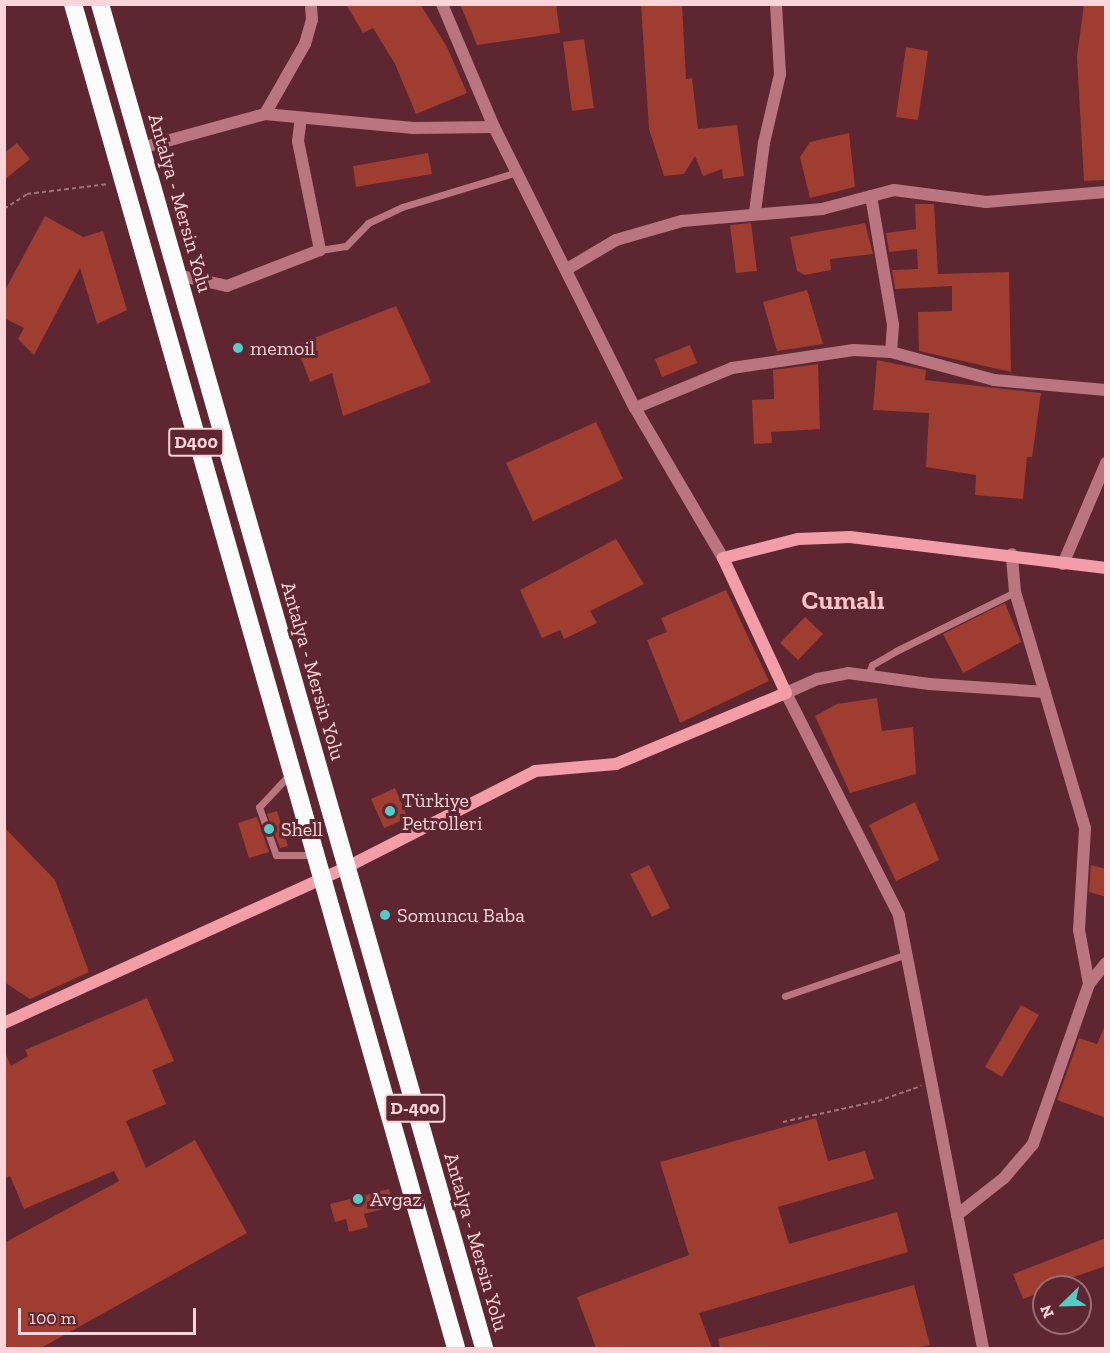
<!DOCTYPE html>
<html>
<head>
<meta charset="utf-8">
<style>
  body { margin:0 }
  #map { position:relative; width:1110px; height:1353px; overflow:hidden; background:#5e2631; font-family:"Zilla Slab",serif }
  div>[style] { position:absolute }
  .building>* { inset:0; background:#9e3d30 }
  .path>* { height:2px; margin-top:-1px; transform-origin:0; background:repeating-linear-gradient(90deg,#a1727a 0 4.5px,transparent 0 7.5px) }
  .lane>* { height:7px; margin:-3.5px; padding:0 3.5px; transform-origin:3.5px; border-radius:3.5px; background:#b97580 }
  .street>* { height:12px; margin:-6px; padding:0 6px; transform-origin:6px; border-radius:6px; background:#b97580 }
  .secondary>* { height:12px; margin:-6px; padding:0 6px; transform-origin:6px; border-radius:6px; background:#f39da9 }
  .highway>* { height:18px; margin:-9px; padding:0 9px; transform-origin:9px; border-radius:9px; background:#fbfbfb }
  .dots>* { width:16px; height:16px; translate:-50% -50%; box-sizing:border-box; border:3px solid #5e2631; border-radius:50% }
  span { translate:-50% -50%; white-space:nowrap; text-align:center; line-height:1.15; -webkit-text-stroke:6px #5e2631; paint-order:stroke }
  .shield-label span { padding:2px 4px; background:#5e2631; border:2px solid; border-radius:4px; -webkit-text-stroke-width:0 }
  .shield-label { font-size:18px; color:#f9d4d8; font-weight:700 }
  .street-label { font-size:20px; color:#f9d4d8 }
  .poi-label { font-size:20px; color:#f9d4d8 }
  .left { translate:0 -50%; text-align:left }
  .district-label { font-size:26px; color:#fcc2ca; font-weight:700 }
  .frame { position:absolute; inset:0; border:6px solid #f9d4d8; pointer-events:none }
  .north { position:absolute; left:1032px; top:1275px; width:60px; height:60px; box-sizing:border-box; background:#5e2631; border:2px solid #9c6c74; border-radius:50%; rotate:247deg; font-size:16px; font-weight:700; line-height:24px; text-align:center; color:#f9d4d8 }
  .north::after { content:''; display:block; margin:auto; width:21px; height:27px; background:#54cdc7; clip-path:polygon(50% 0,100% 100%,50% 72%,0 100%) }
  .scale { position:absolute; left:18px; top:1308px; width:178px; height:27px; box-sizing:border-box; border:3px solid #f9d4d8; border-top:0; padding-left:8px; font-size:18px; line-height:21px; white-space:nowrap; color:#f9d4d8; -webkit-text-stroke:4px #5e2631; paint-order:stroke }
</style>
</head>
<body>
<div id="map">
  <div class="building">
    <div style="clip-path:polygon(346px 4px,420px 4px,447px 47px,467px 93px,416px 114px,395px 64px,373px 28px,363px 33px)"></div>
    <div style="clip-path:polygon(460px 4px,556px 4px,560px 33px,477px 45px)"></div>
    <div style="clip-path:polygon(641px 4px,682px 4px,686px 79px,692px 78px,698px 129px,737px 125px,744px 176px,723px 179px,722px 169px,703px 176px,695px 156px,684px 174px,664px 176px,649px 129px)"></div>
    <div style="clip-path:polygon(1084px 4px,1106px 4px,1106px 180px,1084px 181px,1077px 57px)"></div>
    <div style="clip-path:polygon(584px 39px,594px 108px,572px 111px,563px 42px)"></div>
    <div style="clip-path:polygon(906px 47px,928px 51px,918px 120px,896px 117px)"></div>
    <div style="clip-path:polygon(849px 133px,855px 187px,810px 198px,800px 157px,810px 142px)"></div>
    <div style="clip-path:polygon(17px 143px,30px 159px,4px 180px,4px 153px)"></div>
    <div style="clip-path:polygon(428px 153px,432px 174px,356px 187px,353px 166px)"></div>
    <div style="clip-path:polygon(915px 204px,934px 204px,938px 274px,1009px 272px,1011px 372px,919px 351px,918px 312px,952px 311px,952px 286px,895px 289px,892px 270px,918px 269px,917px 249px,889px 252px,886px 233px,916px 229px)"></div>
    <div style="clip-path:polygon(45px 216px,83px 237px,103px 231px,127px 310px,97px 324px,80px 268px,34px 355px,18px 339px,24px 328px,4px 318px,4px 292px)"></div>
    <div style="clip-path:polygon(751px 223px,757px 271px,736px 273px,730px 225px)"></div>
    <div style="clip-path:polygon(865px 223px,873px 254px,830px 259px,831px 270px,805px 275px,797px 271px,790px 237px)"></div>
    <div style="clip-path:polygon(807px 290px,823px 344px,777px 351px,763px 302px)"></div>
    <div style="clip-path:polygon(396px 306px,431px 382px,343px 416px,332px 373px,310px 382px,296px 345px)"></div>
    <div style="clip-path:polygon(690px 345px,697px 363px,662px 377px,655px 359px)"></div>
    <div style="clip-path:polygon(877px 360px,926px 370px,925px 380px,1041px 393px,1032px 457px,1027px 457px,1023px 499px,975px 495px,976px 475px,926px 467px,929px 413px,873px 410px)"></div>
    <div style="clip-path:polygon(818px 364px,820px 429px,771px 432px,772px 443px,754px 444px,752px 400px,774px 399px,773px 370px)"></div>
    <div style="clip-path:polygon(596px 422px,623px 479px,533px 521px,506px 463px)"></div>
    <div style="clip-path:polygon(616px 539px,644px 584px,590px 611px,597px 623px,564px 639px,560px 630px,542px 638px,520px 590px)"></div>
    <div style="clip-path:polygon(726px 590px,769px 681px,680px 723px,647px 640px,667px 632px,661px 618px)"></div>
    <div style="clip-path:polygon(1005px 603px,1021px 642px,963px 673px,943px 634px)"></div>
    <div style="clip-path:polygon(805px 617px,823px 634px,798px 660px,780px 643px)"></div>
    <div style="clip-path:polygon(877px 698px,882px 731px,913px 727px,916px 774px,850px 793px,815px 716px,837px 704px)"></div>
    <div style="clip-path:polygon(395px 788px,408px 818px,384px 828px,371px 799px)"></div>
    <div style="clip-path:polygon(915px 802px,939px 860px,896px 881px,869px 825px)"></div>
    <div style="clip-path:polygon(277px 811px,288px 846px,280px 848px,267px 814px)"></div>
    <div style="clip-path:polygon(257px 817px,269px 852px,249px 858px,238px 823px)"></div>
    <div style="clip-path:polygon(4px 827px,55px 880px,89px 972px,30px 999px,4px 982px)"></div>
    <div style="clip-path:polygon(649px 865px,670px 908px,652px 917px,630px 874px)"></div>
    <div style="clip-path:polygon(1091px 865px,1106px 869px,1106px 897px,1089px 892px)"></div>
    <div style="clip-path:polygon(147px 998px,174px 1061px,152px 1070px,166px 1104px,126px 1121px,146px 1168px,195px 1140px,247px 1233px,41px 1348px,4px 1348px,4px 1243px,119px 1181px,114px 1171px,24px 1209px,10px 1176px,4px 1179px,4px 1050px,11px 1066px,28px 1056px,25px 1050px)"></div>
    <div style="clip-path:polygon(1021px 1005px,1039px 1015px,1002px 1077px,985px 1067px)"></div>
    <div style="clip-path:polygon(1106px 1023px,1106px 1118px,1057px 1100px,1079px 1038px,1097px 1044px)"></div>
    <div style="clip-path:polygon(816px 1118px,828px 1161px,865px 1151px,874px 1179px,778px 1207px,789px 1244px,897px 1212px,908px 1252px,699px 1313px,712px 1348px,596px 1348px,577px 1297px,689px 1255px,660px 1162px)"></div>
    <div style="clip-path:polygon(389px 1189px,394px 1206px,364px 1214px,368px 1227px,349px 1232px,346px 1219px,335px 1222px,330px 1204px)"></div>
    <div style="clip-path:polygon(1106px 1238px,1106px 1266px,1044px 1287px,1044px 1291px,1023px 1299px,1013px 1274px)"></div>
    <div style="clip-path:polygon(914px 1285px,930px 1345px,916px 1348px,720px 1348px,718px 1339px)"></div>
  </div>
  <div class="path">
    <div style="left:4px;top:209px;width:27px;rotate:-33deg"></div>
    <div style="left:27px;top:194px;width:82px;rotate:-7deg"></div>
    <div style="left:783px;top:1122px;width:97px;rotate:-12.5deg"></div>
    <div style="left:878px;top:1101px;width:46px;rotate:-19.2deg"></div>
  </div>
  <div class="lane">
    <div style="left:320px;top:250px;width:26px;rotate:-9deg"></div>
    <div style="left:346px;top:246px;width:32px;rotate:-46deg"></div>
    <div style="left:368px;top:223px;width:38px;rotate:-25deg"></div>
    <div style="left:402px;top:207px;width:120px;rotate:-16.9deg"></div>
    <div style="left:868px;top:675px;width:11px;rotate:-68deg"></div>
    <div style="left:872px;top:665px;width:28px;rotate:-30deg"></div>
    <div style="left:896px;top:651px;width:133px;rotate:-26.4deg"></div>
    <div style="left:290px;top:774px;width:45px;rotate:133.2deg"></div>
    <div style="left:259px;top:807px;width:51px;rotate:70.5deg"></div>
    <div style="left:276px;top:855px;width:37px"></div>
    <div style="left:785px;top:996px;width:129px;rotate:-19deg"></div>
  </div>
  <div class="street">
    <div style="left:442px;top:4px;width:134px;rotate:67.1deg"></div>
    <div style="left:494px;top:127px;width:314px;rotate:63.4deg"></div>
    <div style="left:635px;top:408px;width:174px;rotate:59.6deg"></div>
    <div style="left:265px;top:114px;width:81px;rotate:-60.3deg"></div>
    <div style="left:305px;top:44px;width:25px;rotate:-74deg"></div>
    <div style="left:312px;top:20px;width:16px;rotate:-94deg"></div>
    <div style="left:141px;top:148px;width:129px;rotate:-15.3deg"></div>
    <div style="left:265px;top:114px;width:149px;rotate:5.4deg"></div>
    <div style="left:413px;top:128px;width:81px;rotate:-0.7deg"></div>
    <div style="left:871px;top:196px;width:131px;rotate:80.3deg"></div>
    <div style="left:893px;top:325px;width:27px;rotate:94deg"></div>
    <div style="left:755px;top:212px;width:70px;rotate:-82.6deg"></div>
    <div style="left:764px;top:143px;width:71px;rotate:-76.9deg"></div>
    <div style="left:780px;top:74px;width:70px;rotate:-93.3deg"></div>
    <div style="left:567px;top:269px;width:57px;rotate:-30.6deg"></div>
    <div style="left:616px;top:240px;width:69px;rotate:-16.1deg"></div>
    <div style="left:682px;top:221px;width:141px;rotate:-4.9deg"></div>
    <div style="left:822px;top:209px;width:74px;rotate:-14.8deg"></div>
    <div style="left:894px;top:190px;width:93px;rotate:7.4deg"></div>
    <div style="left:986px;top:202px;width:120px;rotate:-4.8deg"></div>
    <div style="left:177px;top:275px;width:51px;rotate:12.4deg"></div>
    <div style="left:227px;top:286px;width:100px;rotate:-21.2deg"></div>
    <div style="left:320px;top:250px;width:111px;rotate:-101.4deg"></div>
    <div style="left:298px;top:141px;width:23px;rotate:-83deg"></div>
    <div style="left:635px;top:408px;width:105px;rotate:-22.4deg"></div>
    <div style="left:732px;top:368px;width:123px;rotate:-8.4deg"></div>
    <div style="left:854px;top:350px;width:37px;rotate:3deg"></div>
    <div style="left:891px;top:352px;width:107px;rotate:15.2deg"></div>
    <div style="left:994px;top:380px;width:112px;rotate:5.1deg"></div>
    <div style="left:1063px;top:564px;width:110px;rotate:-66.9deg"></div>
    <div style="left:1089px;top:984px;width:27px;rotate:-51deg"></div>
    <div style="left:957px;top:1215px;width:60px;rotate:-38.2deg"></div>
    <div style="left:1004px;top:1178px;width:45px;rotate:-49.5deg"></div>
    <div style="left:1033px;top:1144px;width:170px;rotate:-70.7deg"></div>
    <div style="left:1089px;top:984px;width:55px;rotate:-100.5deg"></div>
    <div style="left:1079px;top:930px;width:102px;rotate:-86.6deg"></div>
    <div style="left:1085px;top:828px;width:246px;rotate:-106.5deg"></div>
    <div style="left:1015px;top:592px;width:38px;rotate:-95deg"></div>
    <div style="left:983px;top:1348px;width:441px;rotate:-101deg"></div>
    <div style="left:899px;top:915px;width:249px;rotate:-117deg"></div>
    <div style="left:786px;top:693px;width:35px;rotate:-24deg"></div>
    <div style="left:818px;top:679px;width:31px;rotate:-11deg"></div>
    <div style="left:848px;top:673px;width:82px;rotate:7.7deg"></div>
    <div style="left:929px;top:684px;width:116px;rotate:3.9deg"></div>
  </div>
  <div class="secondary">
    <div style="left:4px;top:1023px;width:375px;rotate:-24.4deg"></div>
    <div style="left:345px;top:868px;width:213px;rotate:-27deg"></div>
    <div style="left:535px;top:771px;width:81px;rotate:-4.9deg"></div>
    <div style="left:616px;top:764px;width:184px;rotate:-22.7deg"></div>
    <div style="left:786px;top:693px;width:149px;rotate:-115deg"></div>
    <div style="left:723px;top:558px;width:77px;rotate:-14.2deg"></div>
    <div style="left:798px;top:539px;width:52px;rotate:-2.2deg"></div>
    <div style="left:850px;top:537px;width:258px;rotate:6.9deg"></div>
  </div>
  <div class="highway">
    <div style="left:73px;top:4px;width:1398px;rotate:74.09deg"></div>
    <div style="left:100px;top:4px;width:1398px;rotate:74.05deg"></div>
  </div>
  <div class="dots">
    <div style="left:238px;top:348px;background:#54cdc7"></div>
    <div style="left:390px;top:811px;background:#54cdc7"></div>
    <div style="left:269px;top:829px;background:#54cdc7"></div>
    <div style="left:385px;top:915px;background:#54cdc7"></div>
    <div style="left:358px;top:1199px;background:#54cdc7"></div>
  </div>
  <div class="shield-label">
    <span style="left:196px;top:442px">D400</span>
    <span style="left:415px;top:1108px">D-400</span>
  </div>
  <div class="street-label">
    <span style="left:180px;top:203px;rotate:74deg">Antalya - Mersin Yolu</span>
    <span style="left:313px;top:671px;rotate:74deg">Antalya - Mersin Yolu</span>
    <span style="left:476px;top:1242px;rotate:74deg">Antalya - Mersin Yolu</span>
  </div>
  <div class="poi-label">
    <span class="left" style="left:250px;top:348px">memoil</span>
    <span class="left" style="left:402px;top:812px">Türkiye<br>Petrolleri</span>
    <span class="left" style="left:281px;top:829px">Shell</span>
    <span class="left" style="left:397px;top:915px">Somuncu Baba</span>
    <span class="left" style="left:370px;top:1199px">Avgaz</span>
  </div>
  <div class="district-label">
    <span style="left:843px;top:601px">Cumalı</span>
  </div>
  <div class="frame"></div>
  <div class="north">N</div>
  <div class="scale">100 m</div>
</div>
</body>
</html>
